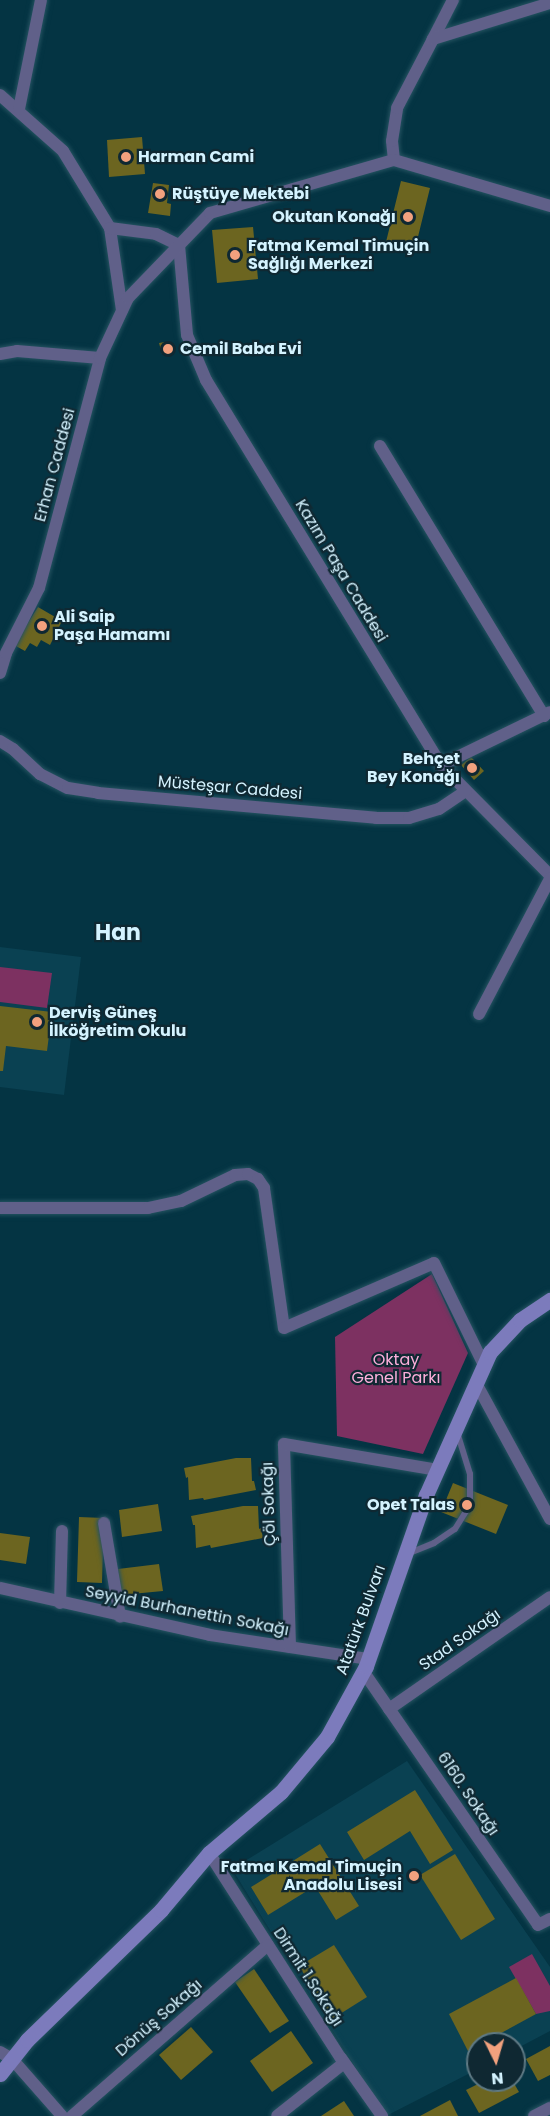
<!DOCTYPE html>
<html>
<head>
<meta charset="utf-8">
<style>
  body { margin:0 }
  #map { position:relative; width:550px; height:2116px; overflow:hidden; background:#043443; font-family:Poppins,sans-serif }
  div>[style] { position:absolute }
  .built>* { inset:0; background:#0a4152 }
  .green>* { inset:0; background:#7d3161 }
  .building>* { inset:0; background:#6c6520 }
  .roads { filter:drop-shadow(0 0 2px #255361) drop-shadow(0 0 2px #255361) }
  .service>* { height:6px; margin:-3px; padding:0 3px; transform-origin:3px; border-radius:3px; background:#606089 }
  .minor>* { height:12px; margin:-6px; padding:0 6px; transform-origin:6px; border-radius:6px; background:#606089 }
  .secondary>* { height:15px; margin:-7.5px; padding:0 7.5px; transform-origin:7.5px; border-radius:7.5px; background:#7c7bbc }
  .dots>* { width:16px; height:16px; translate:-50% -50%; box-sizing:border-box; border:3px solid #0f2832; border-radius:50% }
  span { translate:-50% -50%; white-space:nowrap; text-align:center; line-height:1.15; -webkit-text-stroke:4.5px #0f2832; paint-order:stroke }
  .poi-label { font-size:16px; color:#d4f3ff; font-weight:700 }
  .left { translate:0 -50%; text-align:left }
  .right { translate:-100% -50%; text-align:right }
  .street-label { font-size:16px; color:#d4f3ff }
  .park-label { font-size:16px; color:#fcafdb }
  .district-label { font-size:22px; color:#d4f3ff; font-weight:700 }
  .north { position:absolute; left:466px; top:2032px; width:60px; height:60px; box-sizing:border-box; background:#0f2832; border:2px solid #5e7984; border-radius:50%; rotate:175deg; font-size:16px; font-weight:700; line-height:24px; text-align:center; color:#d4f3ff }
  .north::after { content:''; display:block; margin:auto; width:21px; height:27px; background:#f2a17e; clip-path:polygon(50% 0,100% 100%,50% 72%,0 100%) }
</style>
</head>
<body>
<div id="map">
  <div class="built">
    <div style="clip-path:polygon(0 947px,81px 957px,64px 1095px,0 1087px)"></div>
    <div style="clip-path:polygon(407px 1761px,550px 1967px,550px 2031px,514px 2050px,514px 2044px,478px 2044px,478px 2069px,386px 2116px,232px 1869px)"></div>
  </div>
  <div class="green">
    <div style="clip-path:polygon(0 967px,52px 973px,47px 1008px,0 1002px)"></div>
    <div style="clip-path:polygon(432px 1274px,468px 1353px,423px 1454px,337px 1436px,335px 1337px)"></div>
    <div style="clip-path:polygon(532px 1954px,550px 1986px,550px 2011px,536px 2014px,509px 1967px)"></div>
  </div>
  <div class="building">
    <div style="clip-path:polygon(142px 137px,145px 174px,109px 177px,107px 140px)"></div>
    <div style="clip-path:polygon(401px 181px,430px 188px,414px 253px,396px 246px,396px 248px,385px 246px)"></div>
    <div style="clip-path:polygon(153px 183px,169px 185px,167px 203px,171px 204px,170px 216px,148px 213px)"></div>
    <div style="clip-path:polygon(253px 227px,258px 279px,217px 283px,212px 230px)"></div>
    <div style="clip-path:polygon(165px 342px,166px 347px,174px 345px,175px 351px,162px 354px,159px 343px)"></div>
    <div style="clip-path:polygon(38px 607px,62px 621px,50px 645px,41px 640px,37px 647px,30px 643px,25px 651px,14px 645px)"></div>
    <div style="clip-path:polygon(471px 757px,484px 771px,474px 780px,461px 765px)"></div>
    <div style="clip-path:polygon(0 1006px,52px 1012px,47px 1051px,6px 1046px,3px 1071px,0 1071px)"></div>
    <div style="clip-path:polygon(236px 1458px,251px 1458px,252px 1481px,254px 1481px,256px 1490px,204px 1500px,203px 1498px,189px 1500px,188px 1477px,186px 1478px,184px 1468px)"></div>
    <div style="clip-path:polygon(453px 1483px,508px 1505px,496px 1534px,441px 1512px)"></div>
    <div style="clip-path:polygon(158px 1504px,162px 1531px,122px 1537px,119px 1510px)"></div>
    <div style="clip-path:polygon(243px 1506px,258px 1506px,259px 1529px,261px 1528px,263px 1538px,211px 1548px,210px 1545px,196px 1548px,195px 1525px,193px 1525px,191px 1516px)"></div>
    <div style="clip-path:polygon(79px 1517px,104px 1518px,102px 1583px,77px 1582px)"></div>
    <div style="clip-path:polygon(0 1533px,30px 1537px,26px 1564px,0 1560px)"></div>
    <div style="clip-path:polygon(159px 1564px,163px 1591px,121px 1595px,118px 1569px)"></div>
    <div style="clip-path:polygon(415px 1790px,453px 1850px,430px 1864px,410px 1831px,364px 1860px,347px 1832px)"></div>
    <div style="clip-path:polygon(320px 1844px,359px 1906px,336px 1920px,315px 1886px,268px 1915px,251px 1887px)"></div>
    <div style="clip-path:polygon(455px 1854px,495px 1919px,461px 1940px,420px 1875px)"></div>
    <div style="clip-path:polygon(334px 1945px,367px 1997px,332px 2019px,299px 1966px)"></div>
    <div style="clip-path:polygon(254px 1969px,289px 2021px,270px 2033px,235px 1982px)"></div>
    <div style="clip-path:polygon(516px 1978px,536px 2014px,468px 2051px,449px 2014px)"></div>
    <div style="clip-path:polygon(191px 2027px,213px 2052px,181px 2080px,159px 2055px)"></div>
    <div style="clip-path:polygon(291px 2031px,313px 2063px,272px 2092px,250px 2061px)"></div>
    <div style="clip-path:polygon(550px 2046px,550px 2075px,538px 2081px,526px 2059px)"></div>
    <div style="clip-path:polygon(486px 2080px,512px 2080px,519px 2092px,479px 2113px,466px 2090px)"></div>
    <div style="clip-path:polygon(450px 2100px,458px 2116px,420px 2116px)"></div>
    <div style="clip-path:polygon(344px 2101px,354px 2116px,321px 2116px)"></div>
  </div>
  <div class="roads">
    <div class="service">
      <div style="left:407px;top:1554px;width:29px;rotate:-22deg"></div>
      <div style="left:434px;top:1543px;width:25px;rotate:-34deg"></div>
      <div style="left:455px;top:1529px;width:28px;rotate:-58deg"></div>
      <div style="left:470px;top:1505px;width:31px;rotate:-90deg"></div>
      <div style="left:470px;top:1474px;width:44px;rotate:-107.2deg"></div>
    </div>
    <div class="minor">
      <div style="left:433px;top:39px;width:44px;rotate:-62.9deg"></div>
      <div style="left:0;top:95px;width:84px;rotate:41.6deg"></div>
      <div style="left:63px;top:151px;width:90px;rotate:58.6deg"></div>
      <div style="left:110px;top:228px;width:83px;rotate:81.7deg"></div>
      <div style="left:19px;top:109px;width:111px;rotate:-78.6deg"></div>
      <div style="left:394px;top:160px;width:19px;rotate:-96deg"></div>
      <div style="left:392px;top:141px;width:33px;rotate:-81deg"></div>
      <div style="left:397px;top:108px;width:78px;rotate:-62.4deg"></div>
      <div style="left:433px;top:39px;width:122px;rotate:-17.1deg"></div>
      <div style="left:110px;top:228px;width:46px;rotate:7.4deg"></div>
      <div style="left:156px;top:234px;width:25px;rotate:26deg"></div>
      <div style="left:179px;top:245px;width:90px;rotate:84.9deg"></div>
      <div style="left:187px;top:335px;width:49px;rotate:67.1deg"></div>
      <div style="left:206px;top:380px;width:451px;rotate:58.6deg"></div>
      <div style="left:441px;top:765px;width:155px;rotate:45.3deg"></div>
      <div style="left:0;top:354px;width:17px;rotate:-10deg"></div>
      <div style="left:17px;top:351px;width:83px;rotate:4.8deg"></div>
      <div style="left:380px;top:446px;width:316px;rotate:58.7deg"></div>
      <div style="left:0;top:673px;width:21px;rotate:-73deg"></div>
      <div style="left:6px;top:653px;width:73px;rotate:-63.1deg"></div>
      <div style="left:39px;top:588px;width:238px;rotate:-75.1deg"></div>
      <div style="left:100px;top:358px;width:66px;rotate:-65deg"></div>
      <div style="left:128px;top:298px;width:118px;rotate:-46deg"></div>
      <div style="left:210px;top:213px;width:191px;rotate:-16.1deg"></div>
      <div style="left:394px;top:160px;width:163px;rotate:16.4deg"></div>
      <div style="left:0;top:741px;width:15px;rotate:32deg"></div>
      <div style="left:13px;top:749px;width:37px;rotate:43deg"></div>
      <div style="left:40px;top:774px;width:31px;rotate:27deg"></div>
      <div style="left:68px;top:788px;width:30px;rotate:9deg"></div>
      <div style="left:98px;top:793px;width:279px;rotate:5.1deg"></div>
      <div style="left:376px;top:818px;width:33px"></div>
      <div style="left:409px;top:818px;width:31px;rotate:-17deg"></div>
      <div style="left:439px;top:809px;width:32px;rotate:-34deg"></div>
      <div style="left:441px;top:765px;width:121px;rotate:-25.9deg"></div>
      <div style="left:479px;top:1014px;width:153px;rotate:-62.3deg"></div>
      <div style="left:0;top:1208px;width:148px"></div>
      <div style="left:148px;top:1208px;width:34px;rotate:-12deg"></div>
      <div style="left:181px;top:1201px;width:60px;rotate:-25.7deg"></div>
      <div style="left:235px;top:1175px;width:13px;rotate:-4deg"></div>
      <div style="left:248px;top:1174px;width:11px;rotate:27deg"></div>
      <div style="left:258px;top:1179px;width:11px;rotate:56deg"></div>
      <div style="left:264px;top:1188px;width:141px;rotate:81.9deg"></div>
      <div style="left:284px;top:1328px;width:163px;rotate:-23.4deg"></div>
      <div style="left:434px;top:1263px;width:114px;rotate:63.9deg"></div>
      <div style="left:476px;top:1383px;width:155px;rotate:61.4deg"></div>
      <div style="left:104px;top:1523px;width:95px;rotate:80.3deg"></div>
      <div style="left:0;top:1588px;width:215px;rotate:12.6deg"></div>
      <div style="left:210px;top:1635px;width:160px;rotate:8.6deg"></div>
      <div style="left:60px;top:1603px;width:72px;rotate:-88.4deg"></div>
      <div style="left:290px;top:1647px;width:203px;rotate:-91.7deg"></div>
      <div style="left:284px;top:1444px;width:156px;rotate:9.6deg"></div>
      <div style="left:363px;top:1671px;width:308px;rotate:55.4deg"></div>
      <div style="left:538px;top:1925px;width:13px;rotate:-27deg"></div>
      <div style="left:389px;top:1709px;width:196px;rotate:-34.8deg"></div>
      <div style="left:209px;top:1853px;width:250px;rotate:57.3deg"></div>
      <div style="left:344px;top:2063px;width:85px;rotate:141.7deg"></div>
      <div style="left:0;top:2052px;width:14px;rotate:30deg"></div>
      <div style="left:12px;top:2059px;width:76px;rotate:48.7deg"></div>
      <div style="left:341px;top:2058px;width:71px;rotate:54.7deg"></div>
      <div style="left:72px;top:2116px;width:260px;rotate:-41.1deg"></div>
      <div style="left:534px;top:2116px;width:18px;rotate:-27deg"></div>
    </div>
    <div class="secondary">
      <div style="left:0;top:2074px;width:43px;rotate:-51.5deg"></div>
      <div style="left:27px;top:2040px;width:187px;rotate:-44.1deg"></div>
      <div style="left:161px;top:1910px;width:75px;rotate:-49.9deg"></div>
      <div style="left:209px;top:1853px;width:94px;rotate:-40.3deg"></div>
      <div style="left:281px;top:1792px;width:72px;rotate:-50.1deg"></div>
      <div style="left:327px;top:1737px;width:81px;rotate:-61.2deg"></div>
      <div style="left:366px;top:1666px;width:181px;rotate:-70.7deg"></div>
      <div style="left:426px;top:1495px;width:157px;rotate:-65.9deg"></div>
      <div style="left:490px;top:1352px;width:44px;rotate:-46.8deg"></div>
      <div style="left:520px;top:1320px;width:36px;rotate:-34deg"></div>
    </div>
  </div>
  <div class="dots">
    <div style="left:126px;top:157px;background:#f2a17e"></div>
    <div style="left:160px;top:194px;background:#f2a17e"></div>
    <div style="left:408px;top:217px;background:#f2a17e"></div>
    <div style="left:235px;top:255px;background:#f2a17e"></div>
    <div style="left:168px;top:349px;background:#f2a17e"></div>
    <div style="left:42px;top:626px;background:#f2a17e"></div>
    <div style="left:472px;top:768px;background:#f2a17e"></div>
    <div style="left:37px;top:1022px;background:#f2a17e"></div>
    <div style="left:467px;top:1505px;background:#f2a17e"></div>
    <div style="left:414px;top:1876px;background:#f2a17e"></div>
  </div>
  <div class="poi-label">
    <span class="left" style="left:138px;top:157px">Harman Cami</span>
    <span class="left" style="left:172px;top:194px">Rüştüye Mektebi</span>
    <span class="right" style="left:396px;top:217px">Okutan Konağı</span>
    <span class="left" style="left:248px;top:255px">Fatma Kemal Timuçin<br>Sağlığı Merkezi</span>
    <span class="left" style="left:180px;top:349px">Cemil Baba Evi</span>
    <span class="left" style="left:54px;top:626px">Ali Saip<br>Paşa Hamamı</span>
    <span class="right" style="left:460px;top:768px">Behçet<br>Bey Konağı</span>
    <span class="left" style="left:49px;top:1022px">Derviş Güneş<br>İlköğretim Okulu</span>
    <span class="right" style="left:455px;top:1505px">Opet Talas</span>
    <span class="right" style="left:402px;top:1876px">Fatma Kemal Timuçin<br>Anadolu Lisesi</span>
  </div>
  <div class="street-label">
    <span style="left:55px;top:465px;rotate:-75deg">Erhan Caddesi</span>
    <span style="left:341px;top:571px;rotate:59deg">Kazım Paşa Caddesi</span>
    <span style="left:230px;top:788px;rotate:5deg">Müsteşar Caddesi</span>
    <span style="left:269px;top:1504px;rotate:-92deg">Çöl Sokağı</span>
    <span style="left:187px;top:1611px;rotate:11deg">Seyyid Burhanettin Sokağı</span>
    <span style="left:361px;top:1620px;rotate:-70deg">Atatürk Bulvarı</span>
    <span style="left:460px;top:1640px;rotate:-35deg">Stad Sokağı</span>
    <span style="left:468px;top:1794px;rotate:56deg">6160. Sokağı</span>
    <span style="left:308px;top:1977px;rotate:57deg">Dirmit 1.Sokağı</span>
    <span style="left:159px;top:2018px;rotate:-41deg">Dönüş Sokağı</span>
  </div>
  <div class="park-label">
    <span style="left:396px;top:1369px">Oktay<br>Genel Parkı</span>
  </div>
  <div class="district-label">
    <span style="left:118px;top:933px">Han</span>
  </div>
  <div class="north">N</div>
</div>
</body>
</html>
